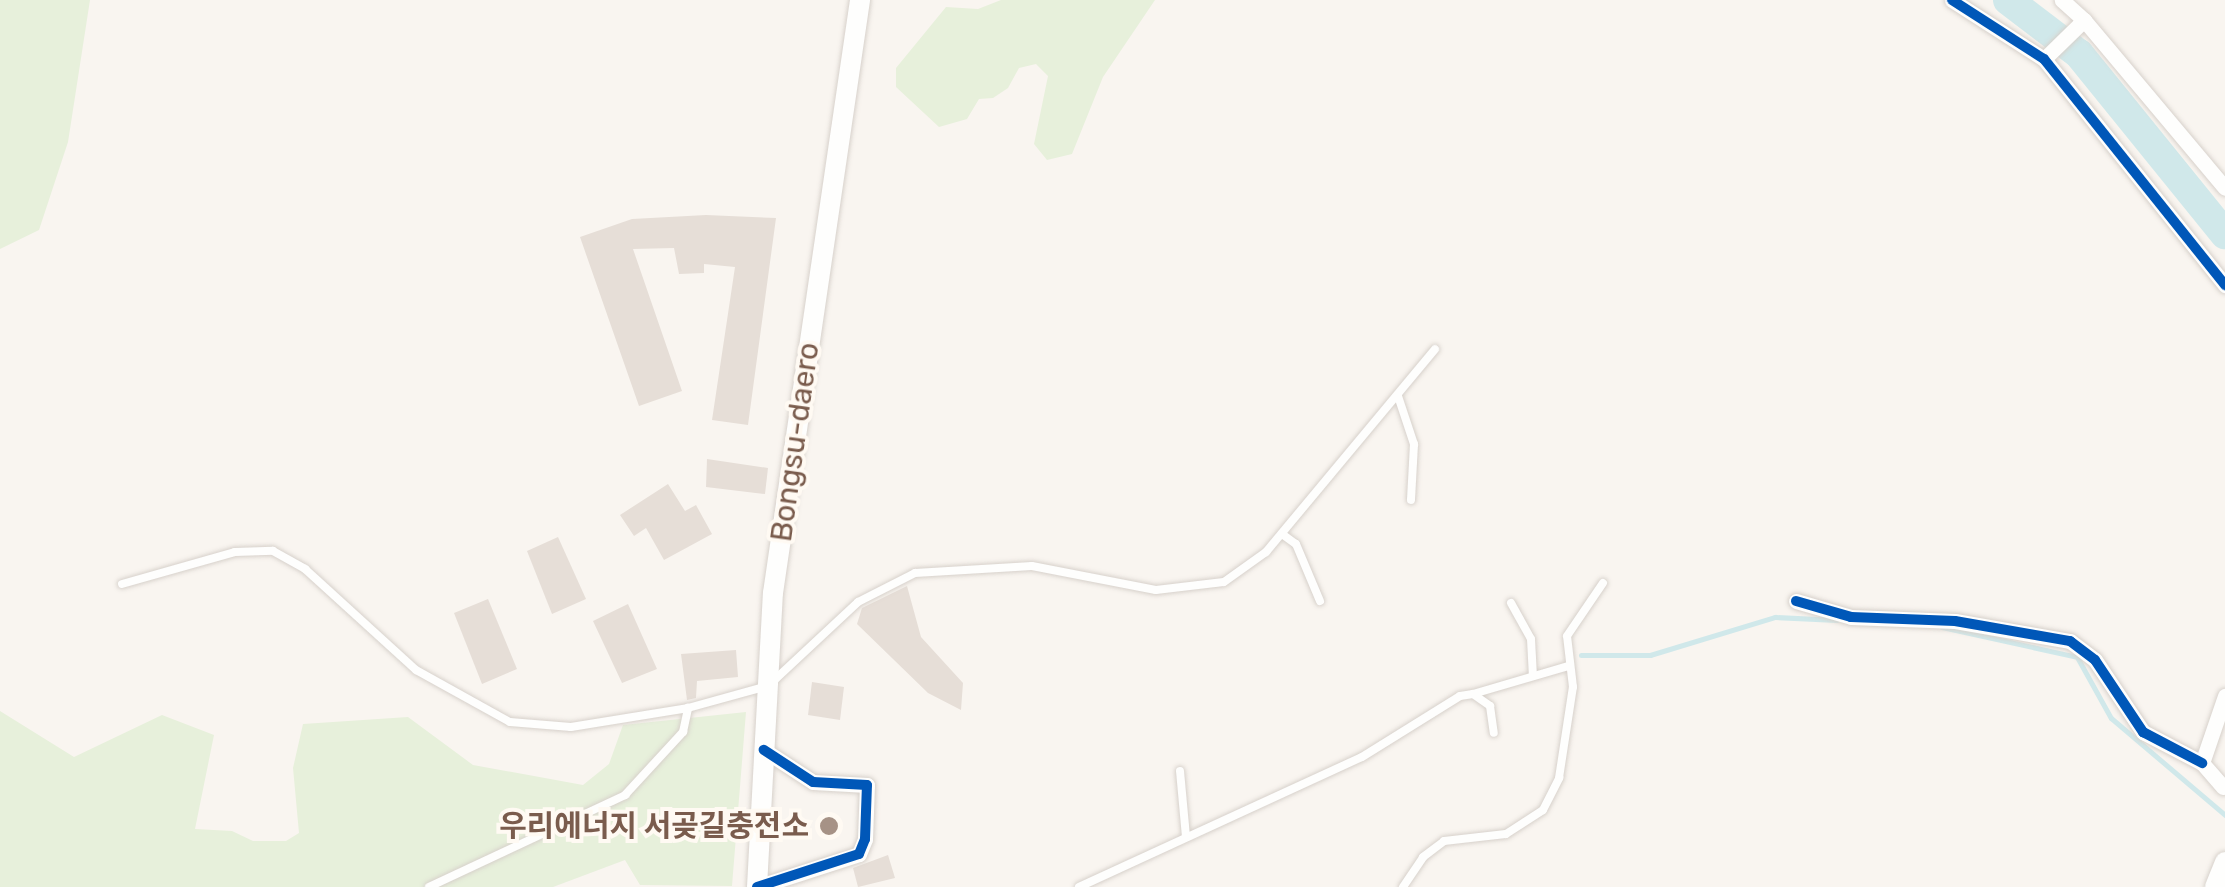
<!DOCTYPE html>
<html>
<head>
<meta charset="utf-8">
<style>
  body { margin:0 }
  #map { position:relative; width:2225px; height:887px; overflow:hidden; background:#f9f5f0; font-family:Rubik,"Noto Sans KR",sans-serif }
  div>[style] { position:absolute }
  .green>* { inset:0; background:#e7f0db }
  .stream>* { height:5px; margin:-2.5px; padding:0 2.5px; transform-origin:2.5px; border-radius:2.5px; background:#d0e8ea }
  .river>* { height:30px; margin:-15px; padding:0 15px; transform-origin:15px; border-radius:15px; background:#d0e8ea }
  .building>* { inset:0; background:#e6ded7 }
  .roads { filter:drop-shadow(0 0 2px #d7d1cb) drop-shadow(0 0 2px #d7d1cb) }
  .lane>* { height:8px; margin:-4px; padding:0 4px; transform-origin:4px; border-radius:4px; background:#fefefd }
  .street>* { height:15px; margin:-7.5px; padding:0 7.5px; transform-origin:7.5px; border-radius:7.5px; background:#fefefd }
  .secondary>* { height:20px; margin:-10px; padding:0 10px; transform-origin:10px; border-radius:10px; background:#fefefd }
  .cycleway>* { height:10px; margin:-5px; padding:0 5px; transform-origin:5px; border-radius:5px; background:#0057b8 }
  .dots>* { width:28px; height:28px; translate:-50% -50%; box-sizing:border-box; border:5px solid #fffaf3; border-radius:50% }
  span { translate:-50% -50%; white-space:nowrap; text-align:center; line-height:1.15; -webkit-text-stroke:8px #fffaf3; paint-order:stroke }
  .street-label { font-size:30px; color:#7a5c4d }
  .poi-label { font-size:30px; color:#7a5c4d; font-weight:700 }
  .right { translate:-100% -50%; text-align:right }
</style>
</head>
<body>
<div id="map">
  <div class="green">
    <div style="clip-path:polygon(0 0,90px 0,68px 142px,39px 230px,0 249px)"></div>
    <div style="clip-path:polygon(1001px 0,1155px 0,1103px 77px,1072px 154px,1047px 160px,1034px 144px,1048px 76px,1036px 64px,1019px 68px,1008px 88px,993px 98px,979px 99px,967px 119px,939px 127px,896px 87px,896px 68px,946px 7px,978px 9px)"></div>
    <div style="clip-path:polygon(0 711px,74px 757px,162px 715px,214px 735px,195px 829px,232px 831px,253px 841px,286px 841px,299px 833px,293px 768px,303px 724px,408px 717px,473px 765px,583px 785px,609px 764px,623px 725px,746px 712px,732px 886px,640px 885px,625px 860px,553px 887px,0 887px)"></div>
  </div>
  <div class="stream">
    <div style="left:1942px;top:627px;width:138px;rotate:12.5deg"></div>
    <div style="left:2077px;top:657px;width:70px;rotate:60.9deg"></div>
    <div style="left:2111px;top:718px;width:150px;rotate:40.4deg"></div>
    <div style="left:1581px;top:655px;width:69px"></div>
    <div style="left:1650px;top:655px;width:131px;rotate:-16.9deg"></div>
    <div style="left:1775px;top:617px;width:62px;rotate:2.8deg"></div>
  </div>
  <div class="river">
    <div style="left:2008px;top:0;width:89px;rotate:37.3deg"></div>
    <div style="left:2079px;top:54px;width:232px;rotate:51deg"></div>
  </div>
  <div class="building">
    <div style="clip-path:polygon(706px 215px,776px 218px,748px 425px,712px 420px,735px 267px,704px 264px,704px 273px,679px 274px,674px 248px,633px 249px,682px 391px,639px 406px,580px 237px,632px 219px)"></div>
    <div style="clip-path:polygon(707px 459px,768px 468px,765px 494px,706px 487px)"></div>
    <div style="clip-path:polygon(668px 484px,685px 511px,696px 505px,712px 534px,664px 560px,646px 528px,634px 536px,620px 515px)"></div>
    <div style="clip-path:polygon(558px 537px,586px 599px,552px 614px,527px 551px)"></div>
    <div style="clip-path:polygon(907px 586px,921px 637px,963px 683px,961px 710px,928px 693px,857px 624px,862px 608px)"></div>
    <div style="clip-path:polygon(488px 599px,517px 669px,482px 684px,454px 613px)"></div>
    <div style="clip-path:polygon(628px 604px,657px 669px,622px 683px,593px 621px)"></div>
    <div style="clip-path:polygon(736px 650px,738px 677px,697px 681px,696px 698px,687px 700px,681px 654px)"></div>
    <div style="clip-path:polygon(812px 682px,844px 687px,840px 720px,808px 715px)"></div>
    <div style="clip-path:polygon(888px 855px,895px 878px,858px 887px,853px 868px)"></div>
  </div>
  <div class="roads">
    <div class="lane">
      <div style="left:1398px;top:396px;width:51px;rotate:71.6deg"></div>
      <div style="left:1414px;top:444px;width:56px;rotate:93.1deg"></div>
      <div style="left:1282px;top:534px;width:17px;rotate:36deg"></div>
      <div style="left:1296px;top:544px;width:62px;rotate:67.2deg"></div>
      <div style="left:122px;top:584px;width:117px;rotate:-15.8deg"></div>
      <div style="left:235px;top:552px;width:38px;rotate:-2deg"></div>
      <div style="left:273px;top:551px;width:37px;rotate:29deg"></div>
      <div style="left:305px;top:569px;width:150px;rotate:42.3deg"></div>
      <div style="left:416px;top:670px;width:107px;rotate:29deg"></div>
      <div style="left:510px;top:722px;width:61px;rotate:4.7deg"></div>
      <div style="left:571px;top:727px;width:119px;rotate:-9.2deg"></div>
      <div style="left:688px;top:708px;width:83px;rotate:-15.4deg"></div>
      <div style="left:768px;top:686px;width:123px;rotate:-43deg"></div>
      <div style="left:858px;top:602px;width:64px;rotate:-27deg"></div>
      <div style="left:915px;top:573px;width:117px;rotate:-3.4deg"></div>
      <div style="left:1032px;top:566px;width:126px;rotate:11deg"></div>
      <div style="left:1156px;top:590px;width:68px;rotate:-6.7deg"></div>
      <div style="left:1224px;top:582px;width:52px;rotate:-35.5deg"></div>
      <div style="left:1266px;top:552px;width:264px;rotate:-50.2deg"></div>
      <div style="left:1511px;top:603px;width:41px;rotate:60.9deg"></div>
      <div style="left:1531px;top:639px;width:35px;rotate:87deg"></div>
      <div style="left:1473px;top:694px;width:99px;rotate:-16.4deg"></div>
      <div style="left:1180px;top:771px;width:66px;rotate:84.8deg"></div>
      <div style="left:429px;top:887px;width:217px;rotate:-25.1deg"></div>
      <div style="left:625px;top:795px;width:86px;rotate:-47.4deg"></div>
      <div style="left:683px;top:732px;width:25px;rotate:-78deg"></div>
      <div style="left:1079px;top:887px;width:311px;rotate:-24.7deg"></div>
      <div style="left:1362px;top:757px;width:115px;rotate:-31.9deg"></div>
      <div style="left:1460px;top:696px;width:13px;rotate:-9deg"></div>
      <div style="left:1473px;top:694px;width:21px;rotate:35deg"></div>
      <div style="left:1490px;top:706px;width:27px;rotate:82deg"></div>
      <div style="left:1403px;top:887px;width:36px;rotate:-56deg"></div>
      <div style="left:1423px;top:857px;width:26px;rotate:-37deg"></div>
      <div style="left:1444px;top:841px;width:62px;rotate:-6.4deg"></div>
      <div style="left:1506px;top:834px;width:44px;rotate:-33deg"></div>
      <div style="left:1543px;top:810px;width:36px;rotate:-63deg"></div>
      <div style="left:1559px;top:778px;width:92px;rotate:-81.3deg"></div>
      <div style="left:1573px;top:687px;width:51px;rotate:-96.7deg"></div>
      <div style="left:1567px;top:636px;width:64px;rotate:-55.8deg"></div>
    </div>
    <div class="street">
      <div style="left:1952px;top:0;width:109px;rotate:32.7deg"></div>
      <div style="left:2044px;top:59px;width:290px;rotate:51.3deg"></div>
      <div style="left:2084px;top:20px;width:219px;rotate:50deg"></div>
      <div style="left:2044px;top:59px;width:56px;rotate:-44.3deg"></div>
      <div style="left:2084px;top:20px;width:30px;rotate:-138deg"></div>
      <div style="left:1796px;top:601px;width:57px;rotate:16.2deg"></div>
      <div style="left:1851px;top:617px;width:104px;rotate:2.2deg"></div>
      <div style="left:1955px;top:621px;width:117px;rotate:9.9deg"></div>
      <div style="left:2070px;top:641px;width:31px;rotate:37deg"></div>
      <div style="left:2095px;top:660px;width:87px;rotate:56.3deg"></div>
      <div style="left:2143px;top:732px;width:67px;rotate:27.7deg"></div>
      <div style="left:2223px;top:787px;width:32px;rotate:-131deg"></div>
      <div style="left:2202px;top:763px;width:71px;rotate:-71.1deg"></div>
      <div style="left:757px;top:887px;width:107px;rotate:-17.9deg"></div>
      <div style="left:859px;top:854px;width:16px;rotate:-68deg"></div>
      <div style="left:865px;top:839px;width:54px;rotate:-87.9deg"></div>
      <div style="left:867px;top:785px;width:54px;rotate:-176.8deg"></div>
      <div style="left:813px;top:782px;width:59px;rotate:-146.9deg"></div>
    </div>
    <div class="secondary">
      <div style="left:757px;top:887px;width:294px;rotate:-86.9deg"></div>
      <div style="left:773px;top:593px;width:599px;rotate:-81.65deg"></div>
      <div style="left:2215px;top:887px;width:27px;rotate:-68deg"></div>
    </div>
  </div>
  <div class="cycleway">
    <div style="left:1952px;top:0;width:109px;rotate:32.7deg"></div>
    <div style="left:2044px;top:59px;width:290px;rotate:51.3deg"></div>
    <div style="left:1796px;top:601px;width:57px;rotate:16.2deg"></div>
    <div style="left:1851px;top:617px;width:104px;rotate:2.2deg"></div>
    <div style="left:1955px;top:621px;width:117px;rotate:9.9deg"></div>
    <div style="left:2070px;top:641px;width:31px;rotate:37deg"></div>
    <div style="left:2095px;top:660px;width:87px;rotate:56.3deg"></div>
    <div style="left:2143px;top:732px;width:67px;rotate:27.7deg"></div>
    <div style="left:757px;top:887px;width:107px;rotate:-17.9deg"></div>
    <div style="left:859px;top:854px;width:16px;rotate:-68deg"></div>
    <div style="left:865px;top:839px;width:54px;rotate:-87.9deg"></div>
    <div style="left:867px;top:785px;width:54px;rotate:-176.8deg"></div>
    <div style="left:813px;top:782px;width:59px;rotate:-146.9deg"></div>
  </div>
  <div class="dots">
    <div style="left:829px;top:826px;background:#a69286"></div>
  </div>
  <div class="street-label">
    <span style="left:795px;top:442px;rotate:-82deg">Bongsu-daero</span>
  </div>
  <div class="poi-label">
    <span class="right" style="left:809px;top:826px">우리에너지 서곶길충전소</span>
  </div>
</div>
</body>
</html>
